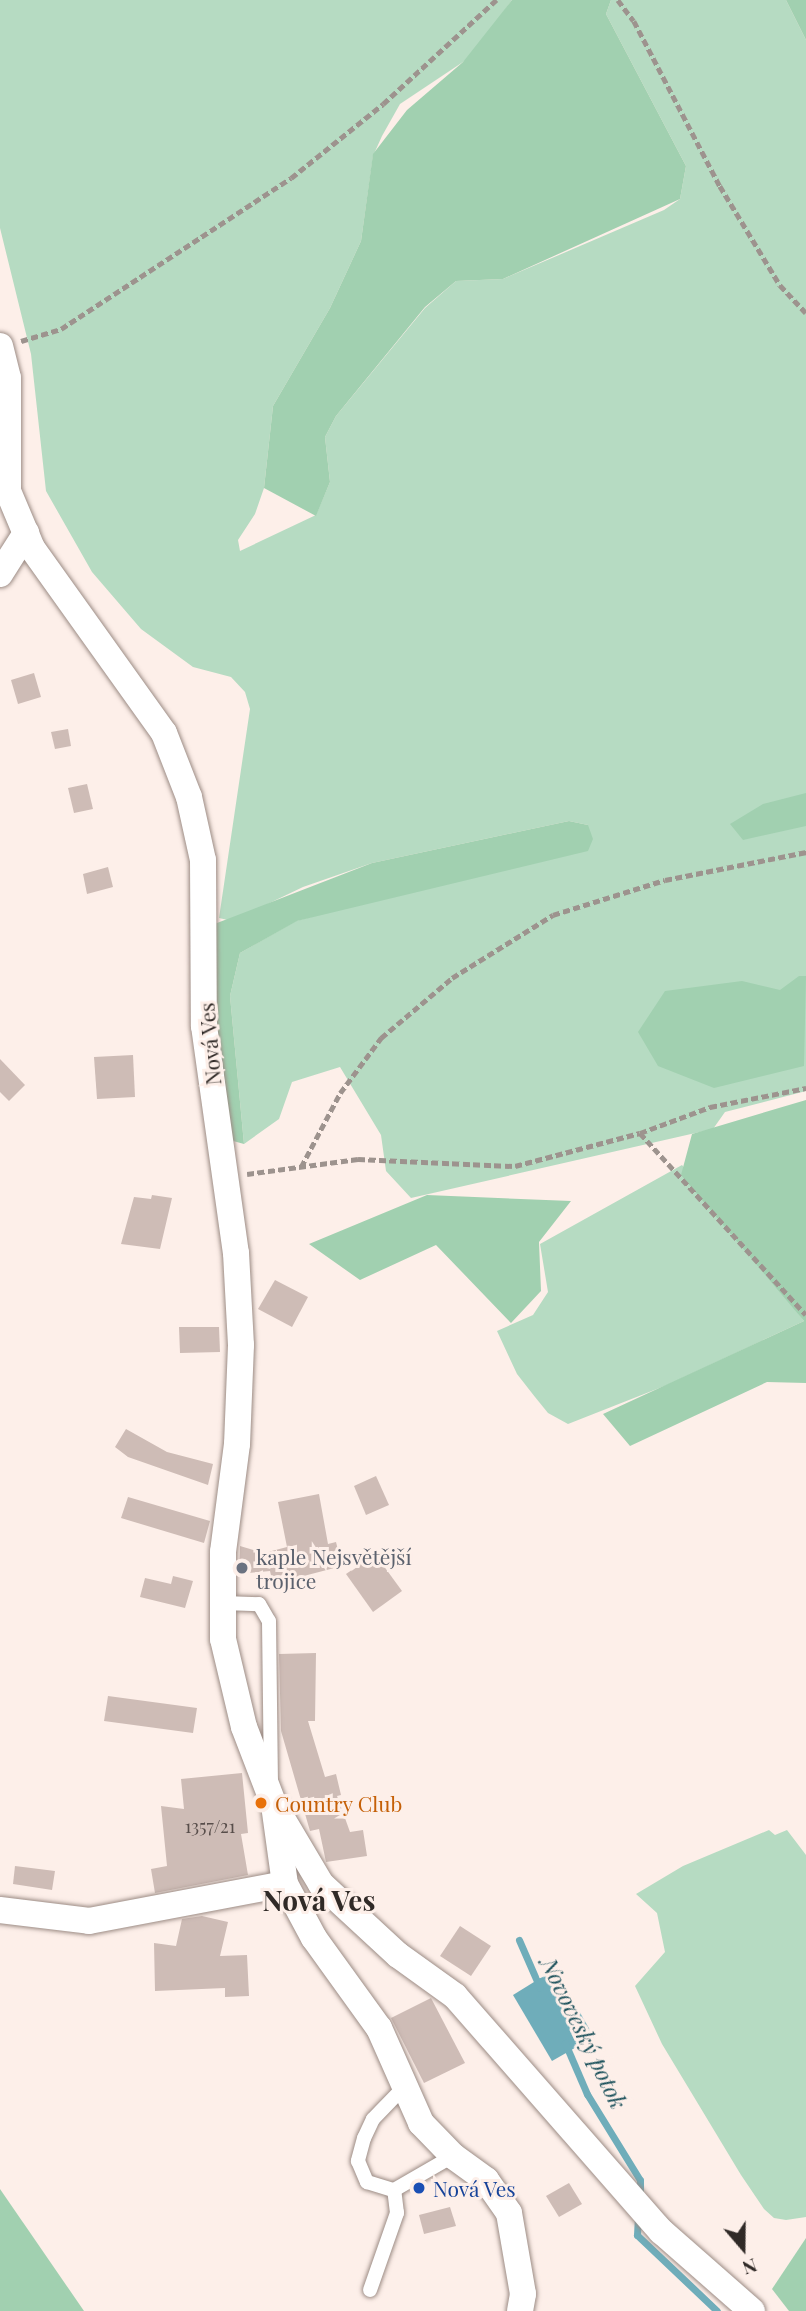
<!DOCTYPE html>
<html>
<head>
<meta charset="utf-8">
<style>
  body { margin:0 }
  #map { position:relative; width:806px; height:2311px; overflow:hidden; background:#fdefe9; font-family:"Playfair Display",serif }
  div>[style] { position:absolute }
  .green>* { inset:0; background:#b6dbc2 }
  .forest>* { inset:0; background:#a1d0b0 }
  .water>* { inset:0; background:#6fadba }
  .stream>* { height:7px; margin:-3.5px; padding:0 3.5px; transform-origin:3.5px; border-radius:3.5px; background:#6fadba }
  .building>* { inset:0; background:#cebcb6 }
  .path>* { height:4.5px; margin-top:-2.25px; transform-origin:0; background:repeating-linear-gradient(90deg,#9d938e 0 7px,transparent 0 10.5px) }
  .roads { filter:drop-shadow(0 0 2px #9c8c85) drop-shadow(0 0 2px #9c8c85) }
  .lane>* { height:14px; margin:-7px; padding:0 7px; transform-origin:7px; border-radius:7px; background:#fff }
  .street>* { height:26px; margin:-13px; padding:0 13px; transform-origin:13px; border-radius:13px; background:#fff }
  .dots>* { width:19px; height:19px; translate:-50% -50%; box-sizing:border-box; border:4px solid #fdefe9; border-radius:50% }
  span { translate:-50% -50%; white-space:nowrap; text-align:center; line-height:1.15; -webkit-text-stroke:6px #fdefe9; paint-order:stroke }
  .number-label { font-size:18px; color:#584e4b }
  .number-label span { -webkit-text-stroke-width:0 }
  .street-label { font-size:21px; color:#302a27 }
  .worship-label { font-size:21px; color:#5b616d }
  .left { translate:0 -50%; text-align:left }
  .food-label { font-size:21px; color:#c56008 }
  .transit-label { font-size:21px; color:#164399 }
  .water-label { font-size:23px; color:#1c515b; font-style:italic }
  .district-label { font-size:28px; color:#302a27; font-weight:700 }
  .north { position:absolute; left:708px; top:2213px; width:70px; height:70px; -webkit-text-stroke:5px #fdefe9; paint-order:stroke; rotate:160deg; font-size:19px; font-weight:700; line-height:28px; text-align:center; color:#302a27 }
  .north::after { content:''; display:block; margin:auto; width:24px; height:32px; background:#302a27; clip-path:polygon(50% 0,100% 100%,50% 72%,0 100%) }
</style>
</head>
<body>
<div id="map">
  <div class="green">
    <div style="clip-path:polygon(0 0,512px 0,472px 56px,400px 104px,382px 136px,373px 156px,361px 241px,330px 308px,273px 406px,264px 488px,255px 514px,238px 540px,240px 551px,316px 515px,330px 482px,325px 437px,336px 416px,425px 308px,456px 281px,503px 279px,664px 210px,680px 199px,686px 166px,606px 14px,611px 0,786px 0,806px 40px,806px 1091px,725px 1112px,713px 1129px,411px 1198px,386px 1171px,381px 1135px,340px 1067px,292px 1082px,279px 1119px,244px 1144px,230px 996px,240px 953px,296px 921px,375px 900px,588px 825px,569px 821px,372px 863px,303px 887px,232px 921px,219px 918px,250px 709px,245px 692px,231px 677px,193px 667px,141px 629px,92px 572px,46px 491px,31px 354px,0 228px)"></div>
    <div style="clip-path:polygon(682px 1165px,804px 1321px,667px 1385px,568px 1424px,548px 1413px,535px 1397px,517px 1374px,497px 1331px,533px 1315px,548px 1292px,540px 1244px)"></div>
    <div style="clip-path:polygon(769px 1830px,775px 1835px,787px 1830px,806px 1855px,806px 2217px,786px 2220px,774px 2218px,764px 2209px,741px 2175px,662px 2044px,635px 1986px,665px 1952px,657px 1913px,636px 1894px,683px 1866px)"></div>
  </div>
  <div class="forest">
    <div style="clip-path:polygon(512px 0,611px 0,606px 14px,686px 166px,680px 199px,503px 279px,456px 281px,425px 307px,336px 416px,325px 437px,330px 482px,316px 516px,264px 488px,273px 406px,330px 308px,361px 241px,373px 154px,407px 110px,463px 62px)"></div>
    <div style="clip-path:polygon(786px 0,806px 0,806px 40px)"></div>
    <div style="clip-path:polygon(806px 793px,806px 826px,743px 840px,730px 824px,763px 804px)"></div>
    <div style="clip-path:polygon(569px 821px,588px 825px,593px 839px,588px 851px,297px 921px,240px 953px,230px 996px,244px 1144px,219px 1137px,204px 928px,372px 863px)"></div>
    <div style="clip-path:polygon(799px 976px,806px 976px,804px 1066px,714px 1088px,658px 1066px,638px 1032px,665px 991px,742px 981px,780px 990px)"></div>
    <div style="clip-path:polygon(806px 1100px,806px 1383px,767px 1382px,630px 1446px,603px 1414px,804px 1321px,681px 1175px,692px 1134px)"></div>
    <div style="clip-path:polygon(427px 1195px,571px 1201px,539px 1242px,541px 1291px,511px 1323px,436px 1245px,360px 1280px,309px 1244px)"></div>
    <div style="clip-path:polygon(0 2189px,84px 2311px,0 2311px)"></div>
    <div style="clip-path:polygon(806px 2238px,806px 2311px,789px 2311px,772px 2289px)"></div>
  </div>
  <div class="water">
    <div style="clip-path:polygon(555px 1969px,594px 2037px,552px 2061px,513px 1995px)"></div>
  </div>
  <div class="stream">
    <div style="left:519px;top:1940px;width:52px;rotate:66.4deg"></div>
    <div style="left:565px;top:2043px;width:56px;rotate:66.7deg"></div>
    <div style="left:587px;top:2094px;width:101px;rotate:58.4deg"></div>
    <div style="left:640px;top:2180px;width:13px;rotate:90deg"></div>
    <div style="left:638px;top:2216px;width:19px;rotate:93deg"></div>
    <div style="left:637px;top:2235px;width:110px;rotate:43.5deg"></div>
  </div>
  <div class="building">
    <div style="clip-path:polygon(34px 673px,41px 697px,18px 704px,11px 680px)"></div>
    <div style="clip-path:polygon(68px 729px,71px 746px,55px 749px,51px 732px)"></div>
    <div style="clip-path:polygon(87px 784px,93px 809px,74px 813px,68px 788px)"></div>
    <div style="clip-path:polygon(108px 867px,113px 887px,87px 894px,83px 874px)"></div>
    <div style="clip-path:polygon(133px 1055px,135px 1097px,97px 1099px,94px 1057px)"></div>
    <div style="clip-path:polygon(0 1059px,25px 1085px,9px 1101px,0 1092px)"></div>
    <div style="clip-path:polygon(152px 1195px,172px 1198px,160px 1249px,121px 1244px,134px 1197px,151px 1199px)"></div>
    <div style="clip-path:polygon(275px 1280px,308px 1297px,292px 1327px,258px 1309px)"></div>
    <div style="clip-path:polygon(179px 1327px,219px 1327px,220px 1352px,180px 1353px)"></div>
    <div style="clip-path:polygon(126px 1429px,167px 1452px,213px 1464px,208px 1485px,128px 1457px,115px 1447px)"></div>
    <div style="clip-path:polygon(376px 1476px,389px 1505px,366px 1515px,354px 1486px)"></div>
    <div style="clip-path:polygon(319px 1494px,328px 1544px,336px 1542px,342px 1566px,273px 1584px,270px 1571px,239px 1574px,240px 1546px,264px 1553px,287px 1547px,278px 1502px)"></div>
    <div style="clip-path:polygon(128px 1497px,210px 1521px,204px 1543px,121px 1518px)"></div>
    <div style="clip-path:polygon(375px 1554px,402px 1591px,373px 1612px,346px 1574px)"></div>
    <div style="clip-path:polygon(173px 1576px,193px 1581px,185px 1608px,140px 1597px,145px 1578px,171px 1584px)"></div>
    <div style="clip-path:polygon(316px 1653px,315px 1721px,308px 1721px,325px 1777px,336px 1774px,341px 1795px,337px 1796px,350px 1832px,363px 1830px,367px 1856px,326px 1862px,319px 1829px,310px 1831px,281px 1731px,279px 1654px)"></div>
    <div style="clip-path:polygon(108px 1696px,197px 1708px,193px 1733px,104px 1721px)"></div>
    <div style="clip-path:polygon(242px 1773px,248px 1833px,241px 1834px,248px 1875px,155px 1893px,151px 1869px,167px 1866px,161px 1806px,184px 1809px,181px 1779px)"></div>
    <div style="clip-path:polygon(15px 1866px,55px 1871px,52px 1890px,13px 1884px)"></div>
    <div style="clip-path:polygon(202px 1916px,228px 1922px,220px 1956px,247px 1955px,249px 1996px,225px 1997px,225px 1988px,155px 1991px,154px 1943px,176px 1946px,182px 1919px)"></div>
    <div style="clip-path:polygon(460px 1926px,491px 1946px,471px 1976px,440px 1956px)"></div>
    <div style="clip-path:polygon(431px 1998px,465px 2063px,424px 2083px,391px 2018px)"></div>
    <div style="clip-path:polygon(569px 2183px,582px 2204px,559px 2217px,546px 2196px)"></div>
    <div style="clip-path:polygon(450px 2207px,456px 2226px,424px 2234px,419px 2215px)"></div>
  </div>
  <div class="path">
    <div style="left:618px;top:0;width:26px;rotate:53deg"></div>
    <div style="left:634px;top:21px;width:186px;rotate:62.5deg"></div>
    <div style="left:720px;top:186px;width:116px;rotate:58.8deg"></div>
    <div style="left:780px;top:285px;width:38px;rotate:47deg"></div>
    <div style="left:21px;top:341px;width:42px;rotate:-16.7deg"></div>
    <div style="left:61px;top:329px;width:275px;rotate:-33.3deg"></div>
    <div style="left:291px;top:178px;width:118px;rotate:-38.8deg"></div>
    <div style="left:383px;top:104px;width:154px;rotate:-42.6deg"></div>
    <div style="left:640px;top:1133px;width:246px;rotate:47.6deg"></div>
    <div style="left:301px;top:1167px;width:84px;rotate:-62.2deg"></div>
    <div style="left:340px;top:1093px;width:69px;rotate:-53.3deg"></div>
    <div style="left:381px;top:1038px;width:93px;rotate:-40.2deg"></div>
    <div style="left:452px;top:978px;width:119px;rotate:-32deg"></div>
    <div style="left:553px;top:915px;width:117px;rotate:-17.4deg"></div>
    <div style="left:665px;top:880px;width:144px;rotate:-11.2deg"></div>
    <div style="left:247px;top:1174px;width:112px;rotate:-7.7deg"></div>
    <div style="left:358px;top:1159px;width:157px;rotate:2.6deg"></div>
    <div style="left:515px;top:1166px;width:129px;rotate:-14.8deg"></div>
    <div style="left:640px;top:1133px;width:75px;rotate:-20.4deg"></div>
    <div style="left:710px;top:1107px;width:98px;rotate:-11.2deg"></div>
  </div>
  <div class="roads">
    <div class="lane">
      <div style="left:223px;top:1603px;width:36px;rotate:2deg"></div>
      <div style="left:259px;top:1604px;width:20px;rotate:60deg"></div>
      <div style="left:269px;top:1621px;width:158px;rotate:89.3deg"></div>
      <div style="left:405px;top:2086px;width:46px;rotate:134.1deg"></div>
      <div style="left:373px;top:2119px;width:21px;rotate:115deg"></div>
      <div style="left:364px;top:2138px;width:24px;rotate:105deg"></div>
      <div style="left:358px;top:2161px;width:23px;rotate:67deg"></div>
      <div style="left:367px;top:2182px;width:28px;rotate:17deg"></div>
      <div style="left:394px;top:2190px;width:68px;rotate:-30deg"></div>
      <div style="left:370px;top:2290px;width:82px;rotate:-70.7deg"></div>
      <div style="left:397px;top:2213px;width:23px;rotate:-97deg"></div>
    </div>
    <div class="street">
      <div style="left:0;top:346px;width:33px;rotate:76deg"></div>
      <div style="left:8px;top:378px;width:113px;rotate:90deg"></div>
      <div style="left:8px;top:491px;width:62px;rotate:67.2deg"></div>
      <div style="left:32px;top:548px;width:227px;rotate:54.5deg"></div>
      <div style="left:164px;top:733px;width:69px;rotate:68.7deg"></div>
      <div style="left:189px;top:797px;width:65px;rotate:77.5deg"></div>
      <div style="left:203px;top:860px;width:166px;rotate:89.7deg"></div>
      <div style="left:204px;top:1026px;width:229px;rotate:82deg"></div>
      <div style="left:236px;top:1253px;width:92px;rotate:86.9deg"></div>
      <div style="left:241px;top:1345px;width:99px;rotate:92.3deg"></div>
      <div style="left:237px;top:1444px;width:109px;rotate:97.4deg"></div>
      <div style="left:223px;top:1552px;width:87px;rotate:90deg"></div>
      <div style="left:223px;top:1639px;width:90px;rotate:76.6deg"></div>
      <div style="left:244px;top:1727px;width:84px;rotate:69deg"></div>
      <div style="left:274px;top:1805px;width:80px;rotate:82.1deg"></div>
      <div style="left:285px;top:1884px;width:61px;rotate:61.8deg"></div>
      <div style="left:314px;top:1938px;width:111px;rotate:54.2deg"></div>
      <div style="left:379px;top:2028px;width:104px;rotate:66.1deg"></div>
      <div style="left:421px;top:2123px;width:46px;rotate:45.9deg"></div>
      <div style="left:453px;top:2156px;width:41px;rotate:36deg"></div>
      <div style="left:486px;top:2180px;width:40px;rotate:55.1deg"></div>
      <div style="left:509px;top:2213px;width:82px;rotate:80.2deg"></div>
      <div style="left:523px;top:2294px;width:17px;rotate:100deg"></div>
      <div style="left:0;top:574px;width:49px;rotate:-57.6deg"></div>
      <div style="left:277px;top:1810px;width:86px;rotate:59.3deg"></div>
      <div style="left:321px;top:1884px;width:105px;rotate:42.7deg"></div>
      <div style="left:398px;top:1955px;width:70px;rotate:35.7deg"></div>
      <div style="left:455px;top:1996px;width:313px;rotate:48.8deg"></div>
      <div style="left:661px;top:2231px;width:121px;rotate:41.3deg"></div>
      <div style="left:0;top:1910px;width:90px;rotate:7deg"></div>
      <div style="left:89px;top:1921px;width:199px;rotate:-10.7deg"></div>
    </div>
  </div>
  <div class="dots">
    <div style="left:242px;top:1568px;background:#6b7280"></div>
    <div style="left:261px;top:1803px;background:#e8710a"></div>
    <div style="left:419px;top:2188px;background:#1a4fb4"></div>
  </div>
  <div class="number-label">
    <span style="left:210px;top:1826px">1357/21</span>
  </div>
  <div class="street-label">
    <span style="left:209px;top:1044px;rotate:-95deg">Nová Ves</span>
  </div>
  <div class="worship-label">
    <span class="left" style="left:256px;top:1568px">kaple Nejsvětější<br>trojice</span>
  </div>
  <div class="food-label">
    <span class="left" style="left:275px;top:1803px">Country Club</span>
  </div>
  <div class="transit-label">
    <span class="left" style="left:433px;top:2188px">Nová Ves</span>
  </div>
  <div class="water-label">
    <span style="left:584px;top:2033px;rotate:64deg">Novoveský potok</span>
  </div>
  <div class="district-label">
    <span style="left:319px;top:1900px">Nová Ves</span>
  </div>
  <div class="north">N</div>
</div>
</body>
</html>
